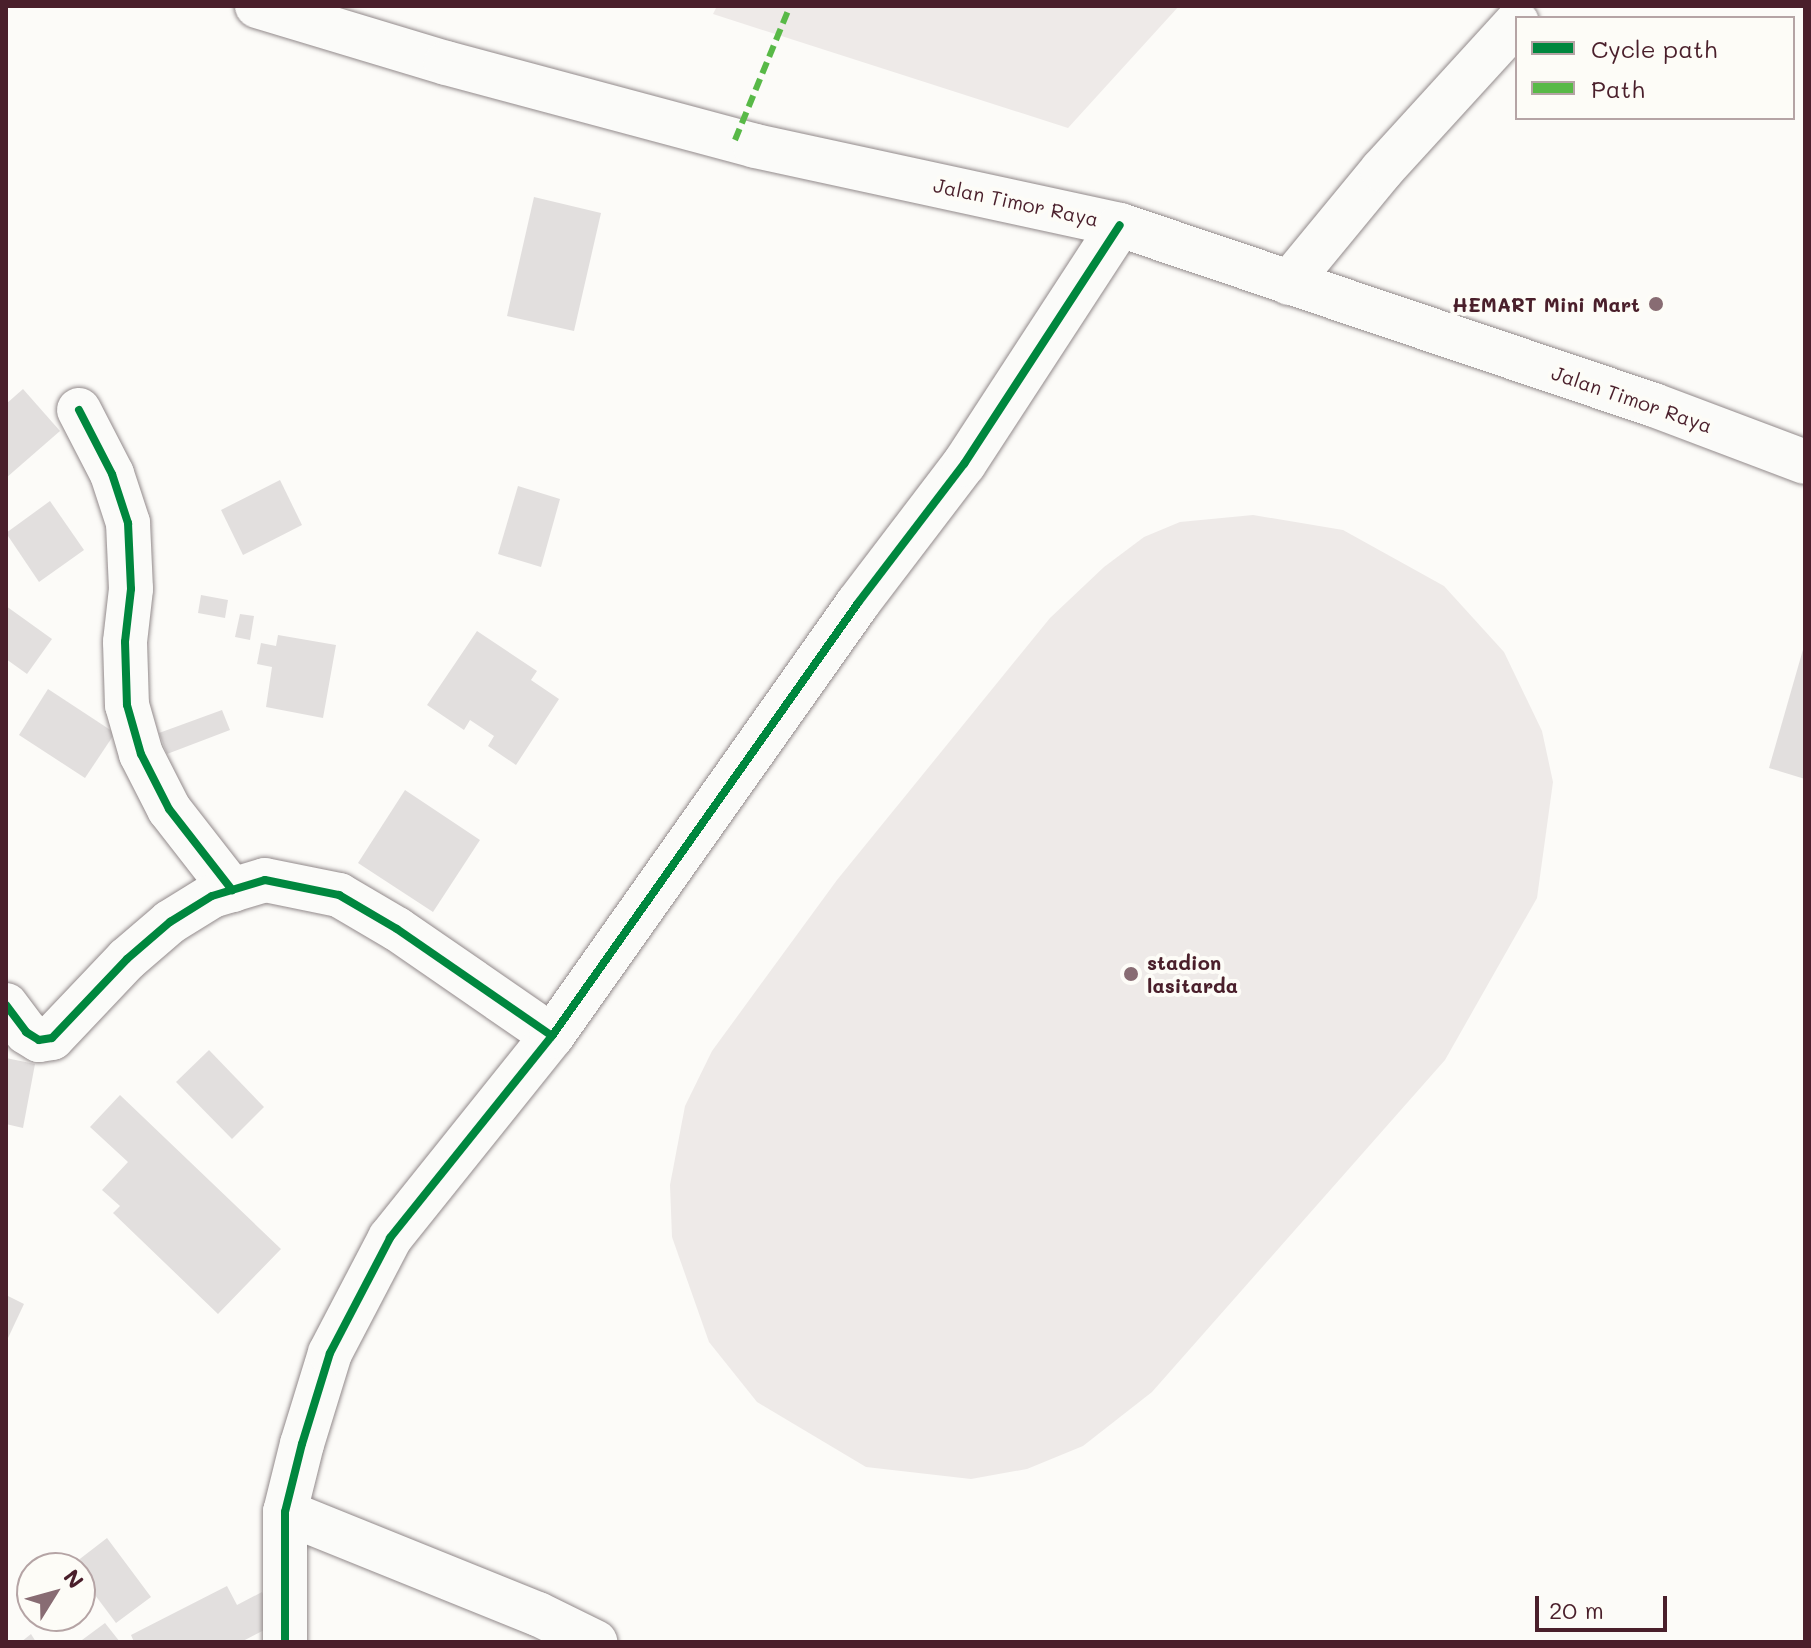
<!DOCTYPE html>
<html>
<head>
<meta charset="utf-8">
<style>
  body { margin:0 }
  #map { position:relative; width:1811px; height:1648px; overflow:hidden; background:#fcfbf8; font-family:Mali,sans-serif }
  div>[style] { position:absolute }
  .green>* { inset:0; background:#eeeae8 }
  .building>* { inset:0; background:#e2dfde }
  .roads { filter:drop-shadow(0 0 2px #928a8b) drop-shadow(0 0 2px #928a8b) }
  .street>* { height:44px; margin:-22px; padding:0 22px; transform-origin:22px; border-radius:22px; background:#fbfbf9 }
  .highway>* { height:44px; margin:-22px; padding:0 22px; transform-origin:22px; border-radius:22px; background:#fbfbf9 }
  .quiet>* { height:6px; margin-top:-3px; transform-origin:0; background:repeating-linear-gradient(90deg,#58b947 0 12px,transparent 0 18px) }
  .cycleway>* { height:8px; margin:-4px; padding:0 4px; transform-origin:4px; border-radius:4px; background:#00873e }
  .dots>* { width:22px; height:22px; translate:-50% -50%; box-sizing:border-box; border:4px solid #fdfcf7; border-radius:50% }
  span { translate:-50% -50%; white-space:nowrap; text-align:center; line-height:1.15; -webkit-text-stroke:8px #fdfcf7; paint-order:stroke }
  .street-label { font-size:20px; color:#4a1f2b }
  .poi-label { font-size:20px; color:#4a1f2b; font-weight:700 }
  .right { translate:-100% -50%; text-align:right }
  .left { translate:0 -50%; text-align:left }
  .frame { position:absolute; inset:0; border:8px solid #4a1f2b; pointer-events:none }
  .legend { position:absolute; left:1515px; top:16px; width:280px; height:104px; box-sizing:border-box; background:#fdfcf7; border:2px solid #b5a4a5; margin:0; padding:10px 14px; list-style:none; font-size:24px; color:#4a1f2b }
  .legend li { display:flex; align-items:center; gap:16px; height:40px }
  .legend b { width:40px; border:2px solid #b5a4a5 }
  .north { position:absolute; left:16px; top:1552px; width:80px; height:80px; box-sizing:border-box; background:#fdfcf7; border:2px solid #b5a4a5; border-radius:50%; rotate:53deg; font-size:22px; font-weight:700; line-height:32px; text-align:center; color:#4a1f2b }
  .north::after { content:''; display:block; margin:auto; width:28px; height:36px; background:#886c73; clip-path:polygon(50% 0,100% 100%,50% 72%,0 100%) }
  .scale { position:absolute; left:1535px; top:1596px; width:132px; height:36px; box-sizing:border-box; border:4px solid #4a1f2b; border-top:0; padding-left:10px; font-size:24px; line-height:28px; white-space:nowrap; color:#4a1f2b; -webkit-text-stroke:6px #fdfcf7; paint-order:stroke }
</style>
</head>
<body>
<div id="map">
  <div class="green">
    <div style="clip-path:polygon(717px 6px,1179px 6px,1068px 128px,713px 14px)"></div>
    <div style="clip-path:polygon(1253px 515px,1343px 530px,1444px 586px,1504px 652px,1542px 731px,1553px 782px,1537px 898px,1445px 1060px,1152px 1392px,1083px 1446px,1027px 1469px,971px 1479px,866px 1467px,757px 1402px,709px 1342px,672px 1237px,670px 1185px,685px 1106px,712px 1051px,837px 880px,1050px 618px,1104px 567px,1144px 537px,1180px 522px)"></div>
  </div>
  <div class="building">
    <div style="clip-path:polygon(534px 197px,601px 213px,574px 331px,507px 316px)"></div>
    <div style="clip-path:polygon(23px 389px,60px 431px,6px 478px,6px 404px)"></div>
    <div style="clip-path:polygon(280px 480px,302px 525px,243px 555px,221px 510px)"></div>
    <div style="clip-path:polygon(518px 486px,560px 499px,541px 567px,498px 554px)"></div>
    <div style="clip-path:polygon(50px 501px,84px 550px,39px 582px,6px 533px)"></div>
    <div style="clip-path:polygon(201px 595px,228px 600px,225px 618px,198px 613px)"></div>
    <div style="clip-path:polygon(6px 606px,52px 639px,27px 674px,6px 659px)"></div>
    <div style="clip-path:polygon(240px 614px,254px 616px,250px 640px,235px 637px)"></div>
    <div style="clip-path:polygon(477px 631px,537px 671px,531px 680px,559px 699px,516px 765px,488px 746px,494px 736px,470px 720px,464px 730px,427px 705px)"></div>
    <div style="clip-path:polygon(278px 635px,336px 645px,323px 718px,266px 707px,272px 667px,257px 664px,261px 643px,276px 646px)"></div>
    <div style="clip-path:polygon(1804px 646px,1805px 646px,1805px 779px,1769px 768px)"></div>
    <div style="clip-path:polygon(48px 689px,115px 733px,85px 778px,19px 735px)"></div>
    <div style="clip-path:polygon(222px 710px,230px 730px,167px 754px,159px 733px)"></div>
    <div style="clip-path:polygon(405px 790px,480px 840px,433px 912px,358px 863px)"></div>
    <div style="clip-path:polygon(209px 1050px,264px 1107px,232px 1139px,176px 1082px)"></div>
    <div style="clip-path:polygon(6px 1058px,35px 1064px,23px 1128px,6px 1124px)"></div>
    <div style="clip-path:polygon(120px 1095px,281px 1249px,218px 1314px,113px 1213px,120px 1206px,102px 1190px,128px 1162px,90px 1127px)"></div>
    <div style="clip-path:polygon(6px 1295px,24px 1304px,8px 1338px,6px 1336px)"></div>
    <div style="clip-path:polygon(107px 1538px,151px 1597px,116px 1623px,80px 1575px,80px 1568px,72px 1565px)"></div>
    <div style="clip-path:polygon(227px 1586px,237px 1605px,262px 1592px,278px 1623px,241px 1642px,134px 1642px,131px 1635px)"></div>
    <div style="clip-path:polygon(105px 1623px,120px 1642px,83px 1642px,82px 1640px)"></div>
    <div style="clip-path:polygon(31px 1634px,36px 1642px,21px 1642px)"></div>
  </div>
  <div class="roads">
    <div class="street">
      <div style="left:1289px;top:283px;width:146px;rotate:-50.5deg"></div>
      <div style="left:1382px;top:170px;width:200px;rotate:-47.6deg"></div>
      <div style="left:79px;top:410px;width:72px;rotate:62.7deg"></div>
      <div style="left:112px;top:474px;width:52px;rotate:71.9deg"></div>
      <div style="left:128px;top:523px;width:66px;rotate:87.4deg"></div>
      <div style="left:131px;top:589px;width:53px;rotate:96.5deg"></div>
      <div style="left:125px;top:642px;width:63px;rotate:88.2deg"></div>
      <div style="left:127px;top:705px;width:51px;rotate:74.1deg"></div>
      <div style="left:141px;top:754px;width:62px;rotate:63deg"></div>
      <div style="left:169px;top:809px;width:103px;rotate:52.1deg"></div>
      <div style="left:6px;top:1005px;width:34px;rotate:53deg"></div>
      <div style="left:26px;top:1032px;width:15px;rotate:32deg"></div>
      <div style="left:39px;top:1040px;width:13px;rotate:-9deg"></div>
      <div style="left:52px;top:1038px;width:109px;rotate:-46.5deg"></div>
      <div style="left:127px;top:959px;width:57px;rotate:-40.7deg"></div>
      <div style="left:170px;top:922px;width:49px;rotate:-31.8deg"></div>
      <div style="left:212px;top:896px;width:55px;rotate:-16.8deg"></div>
      <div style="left:265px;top:880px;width:76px;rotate:11.5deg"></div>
      <div style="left:339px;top:895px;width:67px;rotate:30.4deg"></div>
      <div style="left:397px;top:929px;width:188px;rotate:34.6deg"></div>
      <div style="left:285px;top:1512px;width:273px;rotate:22deg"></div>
      <div style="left:538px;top:1614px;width:64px;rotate:26.2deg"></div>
      <div style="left:285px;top:1642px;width:130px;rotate:-90deg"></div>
      <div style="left:285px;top:1512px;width:70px;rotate:-76deg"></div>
      <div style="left:302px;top:1444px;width:95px;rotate:-72.9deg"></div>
      <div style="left:330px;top:1353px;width:130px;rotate:-62.4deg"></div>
      <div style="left:390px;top:1238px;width:259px;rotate:-51.3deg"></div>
      <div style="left:552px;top:1036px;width:530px;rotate:-54.75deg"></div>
      <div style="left:858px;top:603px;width:175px;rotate:-52.7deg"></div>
      <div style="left:964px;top:464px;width:285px;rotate:-56.9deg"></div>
    </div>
    <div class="highway">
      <div style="left:257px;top:6px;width:197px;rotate:16.8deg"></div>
      <div style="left:446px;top:63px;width:320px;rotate:15deg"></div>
      <div style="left:755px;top:146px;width:373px;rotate:12.2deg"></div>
      <div style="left:1120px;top:225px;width:564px;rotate:18.63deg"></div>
      <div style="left:1654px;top:405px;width:161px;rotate:20.7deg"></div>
    </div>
  </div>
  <div class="quiet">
    <div style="left:735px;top:140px;width:145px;rotate:-67.7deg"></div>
  </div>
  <div class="cycleway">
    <div style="left:79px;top:410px;width:72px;rotate:62.7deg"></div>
    <div style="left:112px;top:474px;width:52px;rotate:71.9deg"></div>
    <div style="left:128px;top:523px;width:66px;rotate:87.4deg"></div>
    <div style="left:131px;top:589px;width:53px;rotate:96.5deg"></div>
    <div style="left:125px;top:642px;width:63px;rotate:88.2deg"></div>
    <div style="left:127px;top:705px;width:51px;rotate:74.1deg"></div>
    <div style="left:141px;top:754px;width:62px;rotate:63deg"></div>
    <div style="left:169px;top:809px;width:103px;rotate:52.1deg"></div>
    <div style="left:6px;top:1005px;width:34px;rotate:53deg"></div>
    <div style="left:26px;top:1032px;width:15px;rotate:32deg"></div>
    <div style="left:39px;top:1040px;width:13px;rotate:-9deg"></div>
    <div style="left:52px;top:1038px;width:109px;rotate:-46.5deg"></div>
    <div style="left:127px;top:959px;width:57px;rotate:-40.7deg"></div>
    <div style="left:170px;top:922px;width:49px;rotate:-31.8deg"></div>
    <div style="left:212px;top:896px;width:55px;rotate:-16.8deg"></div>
    <div style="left:265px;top:880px;width:76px;rotate:11.5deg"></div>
    <div style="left:339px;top:895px;width:67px;rotate:30.4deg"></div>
    <div style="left:397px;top:929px;width:188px;rotate:34.6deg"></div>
    <div style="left:285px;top:1642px;width:130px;rotate:-90deg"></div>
    <div style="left:285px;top:1512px;width:70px;rotate:-76deg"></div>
    <div style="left:302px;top:1444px;width:95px;rotate:-72.9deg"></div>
    <div style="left:330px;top:1353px;width:130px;rotate:-62.4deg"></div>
    <div style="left:390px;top:1238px;width:259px;rotate:-51.3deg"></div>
    <div style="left:552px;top:1036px;width:530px;rotate:-54.75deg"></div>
    <div style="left:858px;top:603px;width:175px;rotate:-52.7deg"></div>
    <div style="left:964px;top:464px;width:285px;rotate:-56.9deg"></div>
  </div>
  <div class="dots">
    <div style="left:1656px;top:304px;background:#886c73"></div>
    <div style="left:1131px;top:974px;background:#886c73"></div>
  </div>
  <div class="street-label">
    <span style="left:1016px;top:202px;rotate:12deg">Jalan Timor Raya</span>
    <span style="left:1632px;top:399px;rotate:19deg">Jalan Timor Raya</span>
  </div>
  <div class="poi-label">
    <span class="right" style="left:1640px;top:304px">HEMART Mini Mart</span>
    <span class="left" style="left:1147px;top:974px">stadion<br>lasitarda</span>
  </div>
  <div class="frame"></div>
  <ul class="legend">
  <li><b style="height:10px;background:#00873e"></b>Cycle path</li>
  <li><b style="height:10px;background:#58b947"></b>Path</li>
  </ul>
  <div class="north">N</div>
  <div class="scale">20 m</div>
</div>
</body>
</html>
